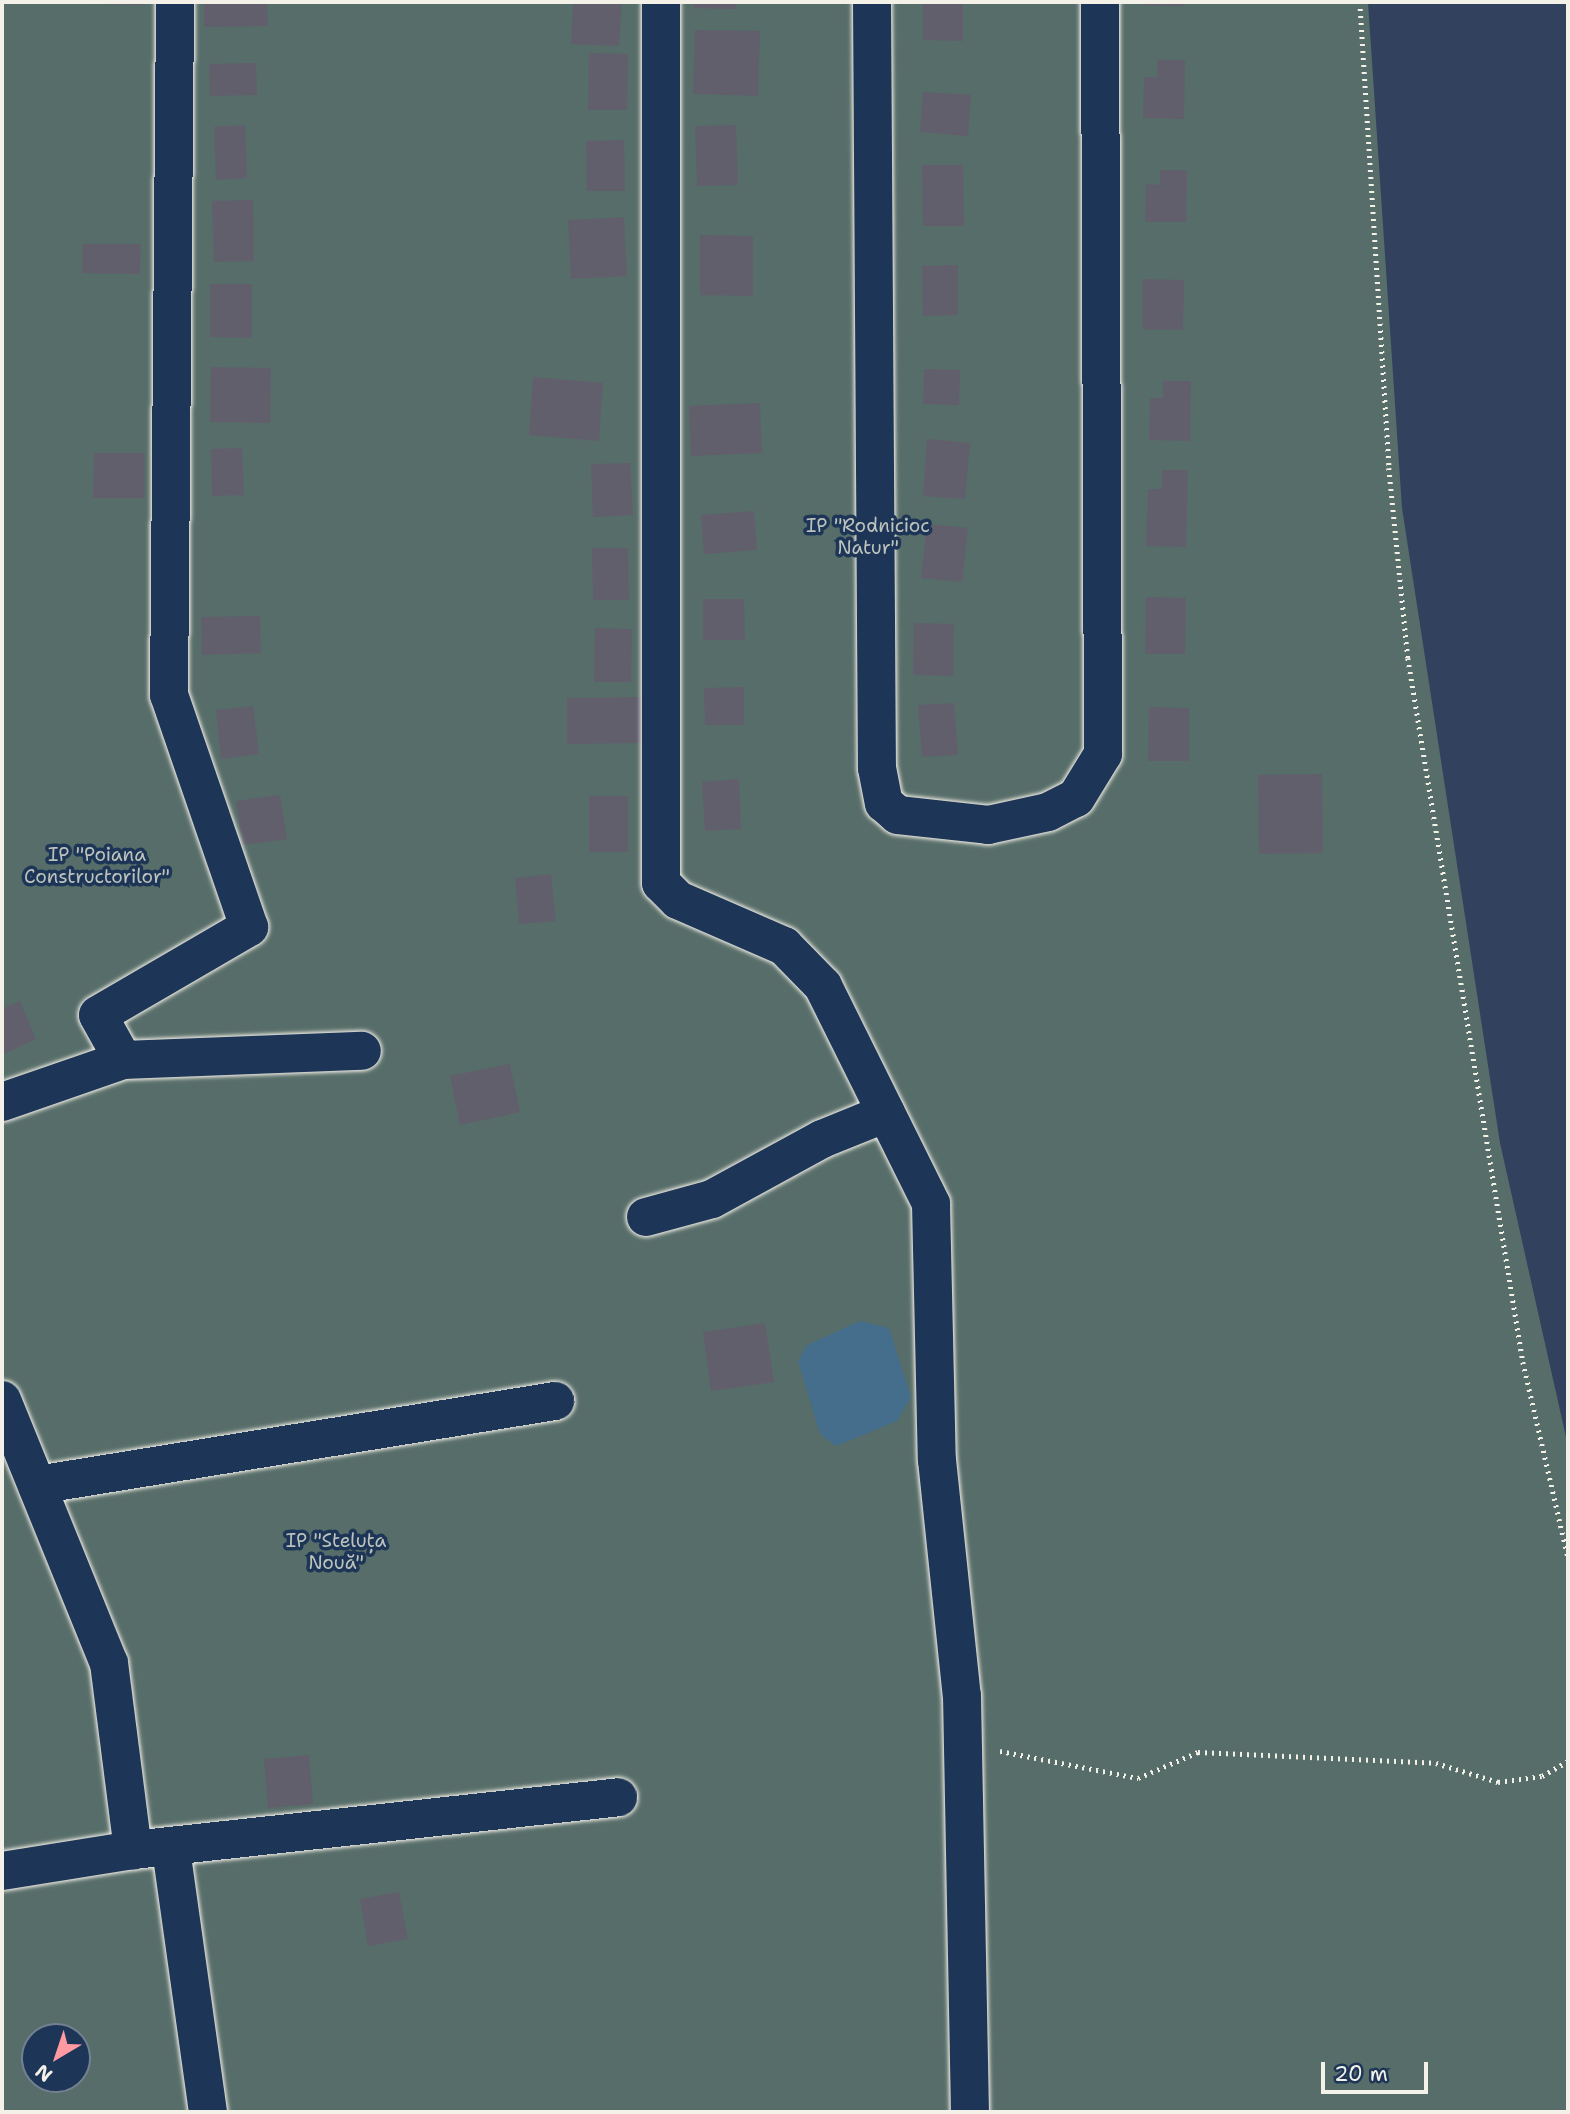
<!DOCTYPE html>
<html>
<head>
<meta charset="utf-8">
<style>
  body { margin:0 }
  #map { position:relative; width:1570px; height:2114px; overflow:hidden; background:#32425e; font-family:"Shantell Sans",sans-serif }
  div>[style] { position:absolute }
  .green>* { inset:0; background:#576d69 }
  .water>* { inset:0; background:#446e8b }
  .building>* { inset:0; background:#625f6d }
  .path>* { height:4.5px; margin-top:-2.25px; transform-origin:0; background:repeating-linear-gradient(90deg,#f4f1e8 0 2px,transparent 0 7px) }
  .roads { filter:drop-shadow(0 0 2px #f4f1e8) drop-shadow(0 0 2px #f4f1e8) }
  .street>* { height:38px; margin:-19px; padding:0 19px; transform-origin:19px; border-radius:19px; background:#1d3557 }
  span { translate:-50% -50%; white-space:nowrap; text-align:center; line-height:1.15; -webkit-text-stroke:7px #1d3557; paint-order:stroke }
  .park-label { font-size:19px; color:#bdc3bc }
  .frame { position:absolute; inset:0; border:4px solid #f4f1e8; pointer-events:none }
  .north { position:absolute; left:21px; top:2023px; width:70px; height:70px; box-sizing:border-box; background:#1d3557; border:2px solid #738091; border-radius:50%; rotate:219deg; font-size:19px; font-weight:700; line-height:28px; text-align:center; color:#f4f1e8 }
  .north::after { content:''; display:block; margin:auto; width:24px; height:32px; background:#ff9aa2; clip-path:polygon(50% 0,100% 100%,50% 72%,0 100%) }
  .scale { position:absolute; left:1321px; top:2062px; width:107px; height:32px; box-sizing:border-box; border:4px solid #f4f1e8; border-top:0; padding-left:9px; font-size:21px; line-height:24px; white-space:nowrap; color:#f4f1e8; -webkit-text-stroke:5px #1d3557; paint-order:stroke }
</style>
</head>
<body>
<div id="map">
  <div class="green">
    <div style="clip-path:polygon(evenodd,2px 2px,1368px 2px,1402px 508px,1500px 1143px,1568px 1446px,1568px 2112px,2px 2112px,2px 2px,35px 2037px,77px 2037px,77px 2079px,35px 2079px,35px 2037px)"></div>
  </div>
  <div class="water">
    <div style="clip-path:polygon(860px 1321px,889px 1328px,911px 1397px,897px 1421px,836px 1446px,820px 1434px,798px 1361px,807px 1345px)"></div>
  </div>
  <div class="building">
    <div style="clip-path:polygon(89px 2px,146px 2px,146px 5px,89px 4px)"></div>
    <div style="clip-path:polygon(204px 2px,267px 2px,268px 26px,204px 27px)"></div>
    <div style="clip-path:polygon(573px 2px,622px 2px,619px 46px,571px 44px)"></div>
    <div style="clip-path:polygon(694px 2px,736px 2px,736px 9px,694px 8px)"></div>
    <div style="clip-path:polygon(923px 2px,963px 2px,963px 41px,923px 40px)"></div>
    <div style="clip-path:polygon(1142px 2px,1183px 2px,1183px 6px,1142px 5px)"></div>
    <div style="clip-path:polygon(695px 30px,760px 31px,758px 96px,693px 94px)"></div>
    <div style="clip-path:polygon(589px 53px,628px 54px,627px 110px,588px 110px)"></div>
    <div style="clip-path:polygon(1157px 60px,1185px 60px,1184px 119px,1143px 118px,1144px 77px,1157px 77px)"></div>
    <div style="clip-path:polygon(256px 63px,257px 95px,210px 96px,209px 64px)"></div>
    <div style="clip-path:polygon(923px 92px,971px 95px,968px 136px,920px 132px)"></div>
    <div style="clip-path:polygon(245px 125px,247px 178px,216px 180px,214px 127px)"></div>
    <div style="clip-path:polygon(736px 125px,738px 185px,697px 186px,695px 126px)"></div>
    <div style="clip-path:polygon(624px 140px,625px 191px,587px 191px,586px 141px)"></div>
    <div style="clip-path:polygon(922px 165px,963px 165px,964px 226px,923px 226px)"></div>
    <div style="clip-path:polygon(1160px 170px,1187px 170px,1186px 222px,1145px 222px,1146px 184px,1160px 185px)"></div>
    <div style="clip-path:polygon(253px 200px,254px 261px,214px 262px,212px 201px)"></div>
    <div style="clip-path:polygon(624px 217px,627px 276px,571px 279px,568px 220px)"></div>
    <div style="clip-path:polygon(700px 235px,753px 236px,753px 296px,700px 295px)"></div>
    <div style="clip-path:polygon(83px 244px,141px 244px,140px 274px,82px 273px)"></div>
    <div style="clip-path:polygon(958px 265px,958px 315px,923px 316px,922px 266px)"></div>
    <div style="clip-path:polygon(1143px 279px,1184px 280px,1183px 330px,1142px 329px)"></div>
    <div style="clip-path:polygon(210px 284px,252px 284px,252px 338px,210px 337px)"></div>
    <div style="clip-path:polygon(211px 367px,271px 368px,270px 423px,210px 422px)"></div>
    <div style="clip-path:polygon(924px 369px,960px 370px,959px 405px,923px 404px)"></div>
    <div style="clip-path:polygon(533px 377px,603px 383px,599px 441px,529px 435px)"></div>
    <div style="clip-path:polygon(1163px 381px,1191px 381px,1190px 441px,1149px 440px,1150px 398px,1163px 398px)"></div>
    <div style="clip-path:polygon(760px 403px,762px 453px,691px 456px,689px 406px)"></div>
    <div style="clip-path:polygon(927px 439px,970px 443px,965px 499px,923px 496px)"></div>
    <div style="clip-path:polygon(242px 448px,244px 495px,212px 496px,211px 449px)"></div>
    <div style="clip-path:polygon(94px 453px,145px 453px,145px 498px,93px 498px)"></div>
    <div style="clip-path:polygon(630px 463px,633px 515px,593px 517px,591px 464px)"></div>
    <div style="clip-path:polygon(1162px 470px,1188px 470px,1186px 547px,1146px 546px,1148px 489px,1162px 489px)"></div>
    <div style="clip-path:polygon(754px 511px,757px 550px,704px 554px,701px 515px)"></div>
    <div style="clip-path:polygon(927px 524px,968px 528px,962px 582px,921px 578px)"></div>
    <div style="clip-path:polygon(592px 548px,628px 548px,629px 600px,593px 600px)"></div>
    <div style="clip-path:polygon(1146px 597px,1186px 598px,1185px 654px,1145px 654px)"></div>
    <div style="clip-path:polygon(703px 599px,744px 599px,745px 640px,703px 640px)"></div>
    <div style="clip-path:polygon(260px 616px,261px 653px,202px 655px,201px 617px)"></div>
    <div style="clip-path:polygon(914px 623px,954px 624px,953px 676px,913px 675px)"></div>
    <div style="clip-path:polygon(595px 628px,632px 629px,631px 682px,594px 682px)"></div>
    <div style="clip-path:polygon(744px 687px,744px 725px,705px 725px,704px 688px)"></div>
    <div style="clip-path:polygon(642px 697px,642px 743px,567px 744px,567px 698px)"></div>
    <div style="clip-path:polygon(954px 703px,958px 755px,922px 757px,918px 705px)"></div>
    <div style="clip-path:polygon(253px 706px,259px 754px,221px 759px,216px 710px)"></div>
    <div style="clip-path:polygon(1149px 707px,1189px 708px,1189px 761px,1148px 761px)"></div>
    <div style="clip-path:polygon(1322px 774px,1323px 853px,1259px 854px,1258px 775px)"></div>
    <div style="clip-path:polygon(739px 779px,741px 829px,705px 831px,702px 782px)"></div>
    <div style="clip-path:polygon(280px 795px,287px 839px,243px 845px,236px 801px)"></div>
    <div style="clip-path:polygon(589px 796px,628px 796px,628px 852px,589px 852px)"></div>
    <div style="clip-path:polygon(551px 874px,556px 921px,519px 924px,515px 878px)"></div>
    <div style="clip-path:polygon(20px 1001px,36px 1039px,2px 1055px,2px 1009px)"></div>
    <div style="clip-path:polygon(510px 1064px,520px 1112px,460px 1125px,450px 1076px)"></div>
    <div style="clip-path:polygon(765px 1323px,774px 1382px,711px 1391px,703px 1332px)"></div>
    <div style="clip-path:polygon(309px 1755px,313px 1804px,268px 1808px,264px 1759px)"></div>
    <div style="clip-path:polygon(399px 1892px,408px 1939px,368px 1946px,360px 1899px)"></div>
  </div>
  <div class="path">
    <div style="left:1360px;top:2px;width:467px;rotate:86.4deg"></div>
    <div style="left:1389px;top:468px;width:191px;rotate:84.3deg"></div>
    <div style="left:1408px;top:658px;width:713px;rotate:80.72deg"></div>
    <div style="left:1523px;top:1362px;width:200px;rotate:77deg"></div>
    <div style="left:1000px;top:1751px;width:141px;rotate:11.1deg"></div>
    <div style="left:1138px;top:1778px;width:65px;rotate:-23.4deg"></div>
    <div style="left:1198px;top:1752px;width:238px;rotate:2.6deg"></div>
    <div style="left:1436px;top:1763px;width:65px;rotate:17deg"></div>
    <div style="left:1498px;top:1782px;width:44px;rotate:-7.8deg"></div>
    <div style="left:1542px;top:1776px;width:30px;rotate:-30deg"></div>
  </div>
  <div class="roads">
    <div class="street">
      <div style="left:661px;top:2px;width:881px;rotate:90deg"></div>
      <div style="left:661px;top:883px;width:24px;rotate:45deg"></div>
      <div style="left:678px;top:900px;width:116px;rotate:23.5deg"></div>
      <div style="left:784px;top:946px;width:56px;rotate:45.7deg"></div>
      <div style="left:823px;top:986px;width:243px;rotate:63.6deg"></div>
      <div style="left:931px;top:1204px;width:256px;rotate:88.7deg"></div>
      <div style="left:937px;top:1460px;width:237px;rotate:84deg"></div>
      <div style="left:962px;top:1696px;width:416px;rotate:88.9deg"></div>
      <div style="left:872px;top:2px;width:766px;rotate:89.63deg"></div>
      <div style="left:877px;top:768px;width:36px;rotate:79deg"></div>
      <div style="left:884px;top:803px;width:18px;rotate:41deg"></div>
      <div style="left:898px;top:815px;width:91px;rotate:6.3deg"></div>
      <div style="left:988px;top:825px;width:61px;rotate:-12.2deg"></div>
      <div style="left:1048px;top:812px;width:31px;rotate:-27deg"></div>
      <div style="left:1076px;top:798px;width:52px;rotate:-58.5deg"></div>
      <div style="left:1103px;top:754px;width:752px;rotate:-90.23deg"></div>
      <div style="left:123px;top:1060px;width:51px;rotate:-119.1deg"></div>
      <div style="left:98px;top:1015px;width:175px;rotate:-30.2deg"></div>
      <div style="left:249px;top:927px;width:245px;rotate:-109deg"></div>
      <div style="left:169px;top:695px;width:693px;rotate:-89.5deg"></div>
      <div style="left:2px;top:1102px;width:128px;rotate:-19.1deg"></div>
      <div style="left:123px;top:1060px;width:239px;rotate:-2.2deg"></div>
      <div style="left:646px;top:1217px;width:68px;rotate:-15.3deg"></div>
      <div style="left:712px;top:1199px;width:125px;rotate:-28.6deg"></div>
      <div style="left:822px;top:1139px;width:69px;rotate:-22.1deg"></div>
      <div style="left:2px;top:1400px;width:284px;rotate:67.9deg"></div>
      <div style="left:109px;top:1663px;width:189px;rotate:82.7deg"></div>
      <div style="left:37px;top:1485px;width:525px;rotate:-9.21deg"></div>
      <div style="left:171px;top:1849px;width:266px;rotate:82deg"></div>
      <div style="left:2px;top:1871px;width:133px;rotate:-9.1deg"></div>
      <div style="left:133px;top:1850px;width:488px;rotate:-6.2deg"></div>
    </div>
  </div>
  <div class="park-label">
    <span style="left:868px;top:537px">IP "Rodnicioc<br>Natur"</span>
    <span style="left:97px;top:866px">IP "Poiana<br>Constructorilor"</span>
    <span style="left:336px;top:1552px">IP "Steluța<br>Nouă"</span>
  </div>
  <div class="frame"></div>
  <div class="north">N</div>
  <div class="scale">20 m</div>
</div>
</body>
</html>
